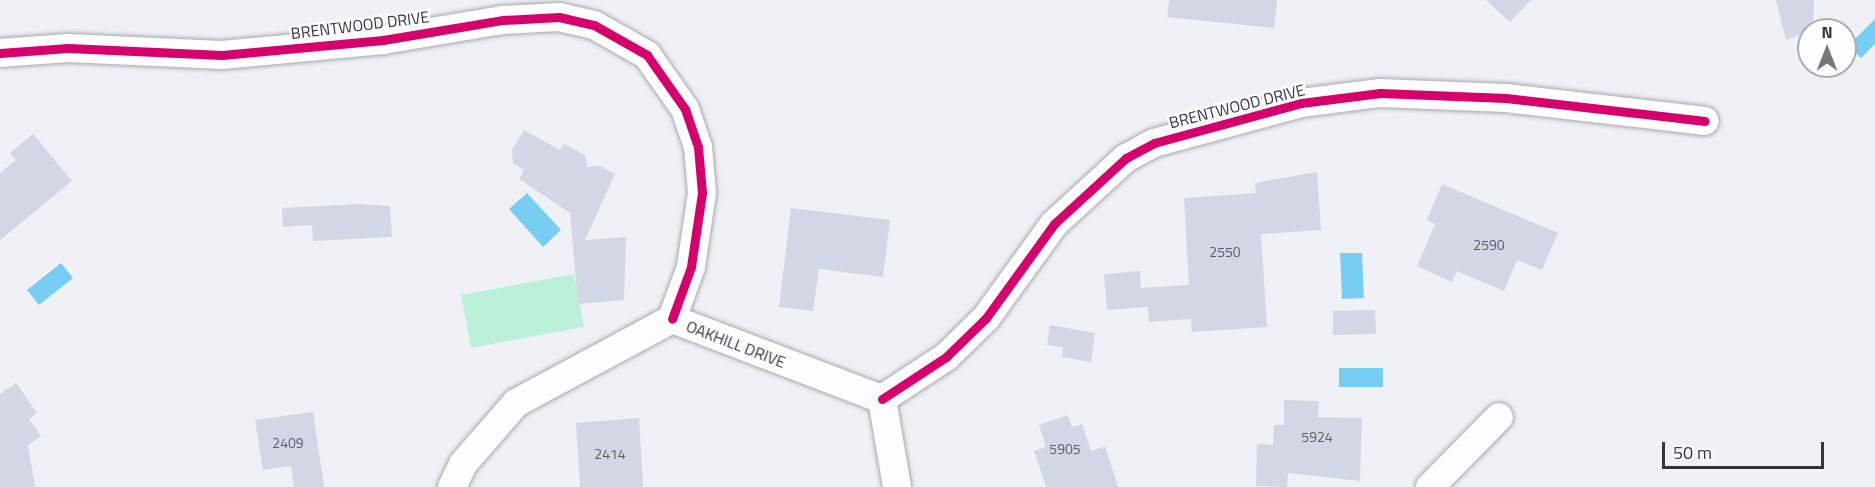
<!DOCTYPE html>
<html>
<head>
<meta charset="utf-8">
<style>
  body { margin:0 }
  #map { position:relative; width:1875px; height:487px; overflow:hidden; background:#f0f1f6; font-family:"Titillium Web",sans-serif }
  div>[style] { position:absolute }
  .green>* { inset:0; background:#bcf0d9 }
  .water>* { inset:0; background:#78cdf2 }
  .building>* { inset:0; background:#d2d6e5 }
  .roads { filter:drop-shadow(0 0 2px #a8aaad) drop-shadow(0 0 2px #a8aaad) }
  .minor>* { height:28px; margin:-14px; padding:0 14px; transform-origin:14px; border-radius:14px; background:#fdfdfe }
  .cycleway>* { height:9px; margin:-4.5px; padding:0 4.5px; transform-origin:4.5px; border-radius:4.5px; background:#d6006c }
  span { translate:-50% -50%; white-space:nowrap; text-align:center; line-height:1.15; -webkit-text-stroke:5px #fdfdff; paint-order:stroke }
  .number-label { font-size:14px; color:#5c5d64 }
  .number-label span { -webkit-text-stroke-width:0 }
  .street-label { font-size:16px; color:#343539 }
  .north { position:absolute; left:1797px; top:18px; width:60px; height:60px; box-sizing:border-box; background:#fdfdff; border:2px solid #adadb0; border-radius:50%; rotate:0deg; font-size:16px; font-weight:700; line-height:24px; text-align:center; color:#343539 }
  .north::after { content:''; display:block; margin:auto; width:21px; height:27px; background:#76777b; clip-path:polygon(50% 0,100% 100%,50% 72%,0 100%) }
  .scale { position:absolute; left:1662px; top:442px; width:162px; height:27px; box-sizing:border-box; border:3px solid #343539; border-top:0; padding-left:8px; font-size:18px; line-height:21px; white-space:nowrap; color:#343539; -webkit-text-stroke:4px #fdfdff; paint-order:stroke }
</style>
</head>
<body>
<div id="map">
  <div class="green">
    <div style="clip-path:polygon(574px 274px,584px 327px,471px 348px,461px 295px)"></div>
  </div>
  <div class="water">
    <div style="clip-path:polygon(1875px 19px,1875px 44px,1861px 58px,1848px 46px)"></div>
    <div style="clip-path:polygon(527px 193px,561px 230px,543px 247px,509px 209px)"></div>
    <div style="clip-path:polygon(1340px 253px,1362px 253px,1364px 298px,1342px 299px)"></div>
    <div style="clip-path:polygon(61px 263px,73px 278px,39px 305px,27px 290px)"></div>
    <div style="clip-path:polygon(1339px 368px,1383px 368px,1383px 387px,1339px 387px)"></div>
  </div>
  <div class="building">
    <div style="clip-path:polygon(1169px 0,1277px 0,1274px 28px,1167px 17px)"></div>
    <div style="clip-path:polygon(1486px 0,1531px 0,1510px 22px)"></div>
    <div style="clip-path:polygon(1776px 0,1814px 0,1813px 30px,1786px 40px)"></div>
    <div style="clip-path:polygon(524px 130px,560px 150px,564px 144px,585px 155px,587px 167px,600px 166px,615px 174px,585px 240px,626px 237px,624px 300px,578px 304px,570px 213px,519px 179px,524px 170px,513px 163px,512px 150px)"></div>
    <div style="clip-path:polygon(33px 134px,72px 181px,0 240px,0 173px,16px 160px,10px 153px)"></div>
    <div style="clip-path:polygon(1317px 172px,1321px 230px,1261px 234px,1267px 327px,1192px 332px,1191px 319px,1149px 322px,1148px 307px,1107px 310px,1104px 274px,1140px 271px,1141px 288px,1189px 285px,1184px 198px,1256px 193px,1255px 183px)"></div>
    <div style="clip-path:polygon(1442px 184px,1558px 233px,1542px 270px,1517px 260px,1504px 291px,1457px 271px,1452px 282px,1417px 266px,1435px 224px,1427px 220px)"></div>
    <div style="clip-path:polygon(360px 204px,390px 206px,392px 237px,313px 241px,312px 225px,283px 227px,282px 208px)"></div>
    <div style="clip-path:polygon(791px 208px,890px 220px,883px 277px,819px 269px,813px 311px,779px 307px)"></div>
    <div style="clip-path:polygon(1375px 310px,1376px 334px,1333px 335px,1333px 311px)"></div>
    <div style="clip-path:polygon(1050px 325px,1095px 333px,1091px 362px,1062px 357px,1063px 347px,1047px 345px)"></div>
    <div style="clip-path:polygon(16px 383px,37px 413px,29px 419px,41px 436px,28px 445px,35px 487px,0 487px,0 394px)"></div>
    <div style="clip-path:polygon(1284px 400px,1319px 401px,1318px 417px,1362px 418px,1360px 481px,1288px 473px,1287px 487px,1256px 486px,1257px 444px,1273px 445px,1274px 425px,1284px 425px)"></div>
    <div style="clip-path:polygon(313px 412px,324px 487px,294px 487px,291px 466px,263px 470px,255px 420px)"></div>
    <div style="clip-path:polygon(1068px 415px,1072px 427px,1082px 424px,1091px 451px,1105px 446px,1118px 487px,1046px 487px,1034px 451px,1046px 447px,1039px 425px)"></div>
    <div style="clip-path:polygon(639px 418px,643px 487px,580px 487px,576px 423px)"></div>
  </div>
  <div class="roads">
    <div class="minor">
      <div style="left:0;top:53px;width:68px;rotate:-4.2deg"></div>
      <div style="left:68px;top:48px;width:154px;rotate:2.6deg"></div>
      <div style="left:222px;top:55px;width:162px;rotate:-5.3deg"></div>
      <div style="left:383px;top:40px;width:122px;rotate:-9.5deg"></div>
      <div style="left:503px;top:20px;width:56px;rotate:-3.1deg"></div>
      <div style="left:559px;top:17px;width:36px;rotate:13deg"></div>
      <div style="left:594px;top:25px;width:61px;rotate:29.5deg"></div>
      <div style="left:647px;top:55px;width:66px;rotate:54.9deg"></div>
      <div style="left:685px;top:109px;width:40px;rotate:71.1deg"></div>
      <div style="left:698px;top:147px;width:46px;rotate:85deg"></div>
      <div style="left:702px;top:193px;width:75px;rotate:98.5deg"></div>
      <div style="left:691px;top:267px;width:55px;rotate:110.1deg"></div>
      <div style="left:882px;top:399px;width:77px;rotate:-33.3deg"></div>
      <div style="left:946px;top:357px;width:56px;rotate:-44.3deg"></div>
      <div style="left:986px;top:318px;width:116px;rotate:-54.1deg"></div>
      <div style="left:1054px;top:224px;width:98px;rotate:-42.5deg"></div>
      <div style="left:1126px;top:158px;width:32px;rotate:-28deg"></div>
      <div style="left:1154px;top:143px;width:152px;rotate:-15.2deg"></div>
      <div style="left:1301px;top:103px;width:80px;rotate:-7.2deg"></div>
      <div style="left:1380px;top:93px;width:126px;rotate:2.3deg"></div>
      <div style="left:1506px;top:98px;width:200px;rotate:6.6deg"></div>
      <div style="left:882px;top:399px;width:89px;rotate:80.3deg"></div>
      <div style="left:452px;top:487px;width:25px;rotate:-64deg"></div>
      <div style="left:463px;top:464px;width:81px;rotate:-49deg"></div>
      <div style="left:516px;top:403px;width:177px;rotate:-28.3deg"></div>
      <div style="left:672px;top:319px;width:225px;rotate:20.9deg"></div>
      <div style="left:1430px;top:487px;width:98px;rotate:-45.4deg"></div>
    </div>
  </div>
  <div class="cycleway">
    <div style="left:0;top:53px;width:68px;rotate:-4.2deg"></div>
    <div style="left:68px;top:48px;width:154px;rotate:2.6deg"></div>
    <div style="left:222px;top:55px;width:162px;rotate:-5.3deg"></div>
    <div style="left:383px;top:40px;width:122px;rotate:-9.5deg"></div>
    <div style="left:503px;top:20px;width:56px;rotate:-3.1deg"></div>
    <div style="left:559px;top:17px;width:36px;rotate:13deg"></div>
    <div style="left:594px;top:25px;width:61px;rotate:29.5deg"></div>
    <div style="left:647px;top:55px;width:66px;rotate:54.9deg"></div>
    <div style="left:685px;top:109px;width:40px;rotate:71.1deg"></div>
    <div style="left:698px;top:147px;width:46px;rotate:85deg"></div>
    <div style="left:702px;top:193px;width:75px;rotate:98.5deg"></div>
    <div style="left:691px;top:267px;width:55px;rotate:110.1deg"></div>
    <div style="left:882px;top:399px;width:77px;rotate:-33.3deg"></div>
    <div style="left:946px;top:357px;width:56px;rotate:-44.3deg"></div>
    <div style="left:986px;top:318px;width:116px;rotate:-54.1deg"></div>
    <div style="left:1054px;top:224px;width:98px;rotate:-42.5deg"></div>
    <div style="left:1126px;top:158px;width:32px;rotate:-28deg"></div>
    <div style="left:1154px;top:143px;width:152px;rotate:-15.2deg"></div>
    <div style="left:1301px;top:103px;width:80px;rotate:-7.2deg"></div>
    <div style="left:1380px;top:93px;width:126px;rotate:2.3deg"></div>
    <div style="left:1506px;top:98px;width:200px;rotate:6.6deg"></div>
  </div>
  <div class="number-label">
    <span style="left:1489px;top:245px">2590</span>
    <span style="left:1225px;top:252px">2550</span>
    <span style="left:1317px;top:437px">5924</span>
    <span style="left:288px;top:443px">2409</span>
    <span style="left:1065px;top:449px">5905</span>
    <span style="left:610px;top:454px">2414</span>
  </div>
  <div class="street-label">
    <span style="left:360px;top:25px;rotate:-7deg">BRENTWOOD DRIVE</span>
    <span style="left:1237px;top:106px;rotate:-14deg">BRENTWOOD DRIVE</span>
    <span style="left:736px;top:344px;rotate:21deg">OAKHILL DRIVE</span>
  </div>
  <div class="north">N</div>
  <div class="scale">50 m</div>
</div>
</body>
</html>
